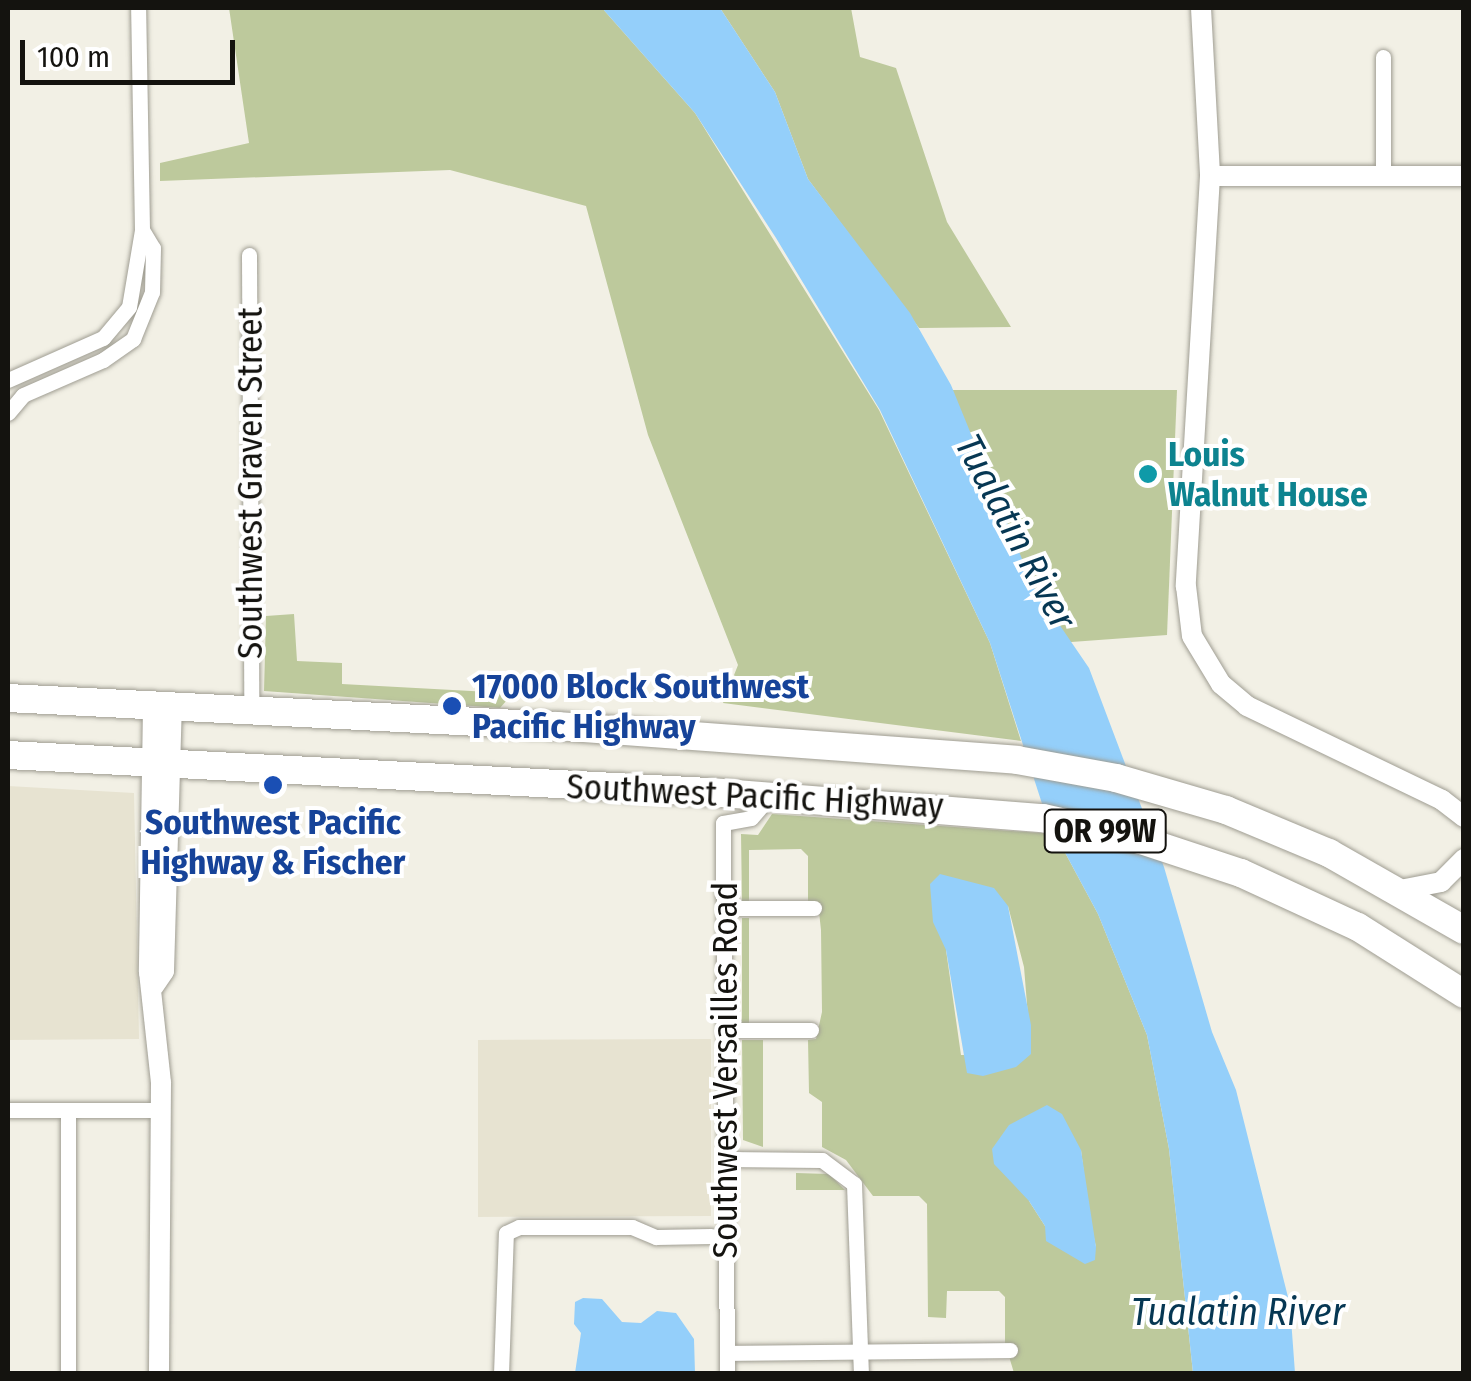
<!DOCTYPE html>
<html>
<head>
<meta charset="utf-8">
<style>
  body { margin:0 }
  #map { position:relative; width:1471px; height:1381px; overflow:hidden; background:#f2f0e5; font-family:"Fira Sans Condensed",sans-serif }
  div>[style] { position:absolute }
  .built>* { inset:0; background:#e7e3d1 }
  .green>* { inset:0; background:#bdc99c }
  .water>* { inset:0; background:#94cffa }
  .roads { filter:drop-shadow(0 0 2px #9f9d92) drop-shadow(0 0 2px #9f9d92) }
  .street>* { height:15px; margin:-7.5px; padding:0 7.5px; transform-origin:7.5px; border-radius:7.5px; background:#fff }
  .secondary>* { height:20px; margin:-10px; padding:0 10px; transform-origin:10px; border-radius:10px; background:#fff }
  .highway>* { height:28px; margin:-14px; padding:0 14px; transform-origin:14px; border-radius:14px; background:#fff }
  .dots>* { width:28px; height:28px; translate:-50% -50%; box-sizing:border-box; border:5px solid #fff; border-radius:50% }
  span { translate:-50% -50%; white-space:nowrap; text-align:center; line-height:1.15; -webkit-text-stroke:8px #fff; paint-order:stroke }
  .shield-label span { padding:2px 8px; background:#fff; border:2px solid; border-radius:8px; -webkit-text-stroke-width:0 }
  .shield-label { font-size:32px; color:#14130f; font-weight:700 }
  .culture-label { font-size:35px; color:#0d838f; font-weight:700 }
  .left { translate:0 -50%; text-align:left }
  .street-label { font-size:35px; color:#14130f }
  .transit-label { font-size:35px; color:#164399; font-weight:700 }
  .water-label { font-size:38px; color:#063753; font-style:italic }
  .frame { position:absolute; inset:0; border:10px solid #14130f; pointer-events:none }
  .scale { position:absolute; left:20px; top:40px; width:215px; height:45px; box-sizing:border-box; border:5px solid #14130f; border-top:0; padding-left:12px; font-size:30px; line-height:35px; white-space:nowrap; color:#14130f; -webkit-text-stroke:8px #fff; paint-order:stroke }
</style>
</head>
<body>
<div id="map">
  <div class="built">
    <div style="clip-path:polygon(8px 786px,134px 793px,139px 1039px,8px 1040px)"></div>
    <div style="clip-path:polygon(711px 1039px,711px 1216px,478px 1217px,478px 1040px)"></div>
  </div>
  <div class="green">
    <div style="clip-path:polygon(229px 8px,602px 8px,695px 113px,879px 410px,990px 643px,1021px 741px,723px 703px,738px 665px,648px 435px,586px 206px,450px 170px,160px 181px,160px 163px,249px 143px)"></div>
    <div style="clip-path:polygon(720px 8px,851px 8px,860px 57px,896px 68px,947px 222px,1011px 327px,919px 328px,808px 179px,775px 92px)"></div>
    <div style="clip-path:polygon(949px 390px,1177px 390px,1167px 635px,1044px 644px)"></div>
    <div style="clip-path:polygon(294px 614px,297px 661px,342px 663px,342px 684px,508px 693px,507px 700px,500px 708px,264px 691px,266px 616px)"></div>
    <div style="clip-path:polygon(evenodd,772px 814px,1055px 834px,1098px 914px,1147px 1035px,1169px 1149px,1193px 1373px,1014px 1373px,1005px 1343px,1005px 1297px,999px 1291px,947px 1291px,946px 1318px,928px 1317px,927px 1204px,919px 1196px,873px 1196px,846px 1160px,822px 1147px,822px 1102px,809px 1093px,808px 1040px,816px 1039px,822px 1012px,821px 930px,818px 903px,808px 903px,808px 856px,801px 849px,749px 850px,749px 903px,742px 903px,741px 834px,758px 835px,772px 814px,1008px 906px,1024px 967px,1031px 1054px,961px 1055px,946px 950px,1008px 906px,772px 814px,1081px 1150px,1089px 1215px,1096px 1247px,1045px 1226px,1029px 1201px,1081px 1150px)"></div>
    <div style="clip-path:polygon(742px 918px,749px 918px,749px 1025px,742px 1025px)"></div>
    <div style="clip-path:polygon(742px 1040px,763px 1040px,763px 1147px,743px 1140px)"></div>
    <div style="clip-path:polygon(796px 1173px,829px 1174px,845px 1190px,796px 1190px)"></div>
  </div>
  <div class="water">
    <div style="clip-path:polygon(602px 8px,720px 8px,775px 92px,808px 179px,910px 313px,951px 385px,1033px 586px,1089px 668px,1164px 867px,1212px 1032px,1236px 1090px,1290px 1305px,1295px 1373px,1193px 1373px,1169px 1149px,1147px 1035px,1098px 914px,1047px 819px,990px 643px,880px 410px,776px 238px,695px 113px)"></div>
    <div style="clip-path:polygon(940px 874px,994px 888px,1008px 906px,1031px 1025px,1031px 1054px,1016px 1067px,983px 1076px,967px 1073px,946px 950px,933px 922px,930px 884px)"></div>
    <div style="clip-path:polygon(1047px 1105px,1062px 1114px,1081px 1150px,1096px 1247px,1095px 1260px,1085px 1264px,1046px 1241px,1045px 1226px,1029px 1201px,994px 1164px,992px 1149px,1009px 1125px)"></div>
    <div style="clip-path:polygon(583px 1298px,602px 1299px,622px 1322px,641px 1323px,657px 1311px,676px 1313px,694px 1339px,695px 1373px,575px 1373px,581px 1333px,574px 1324px,575px 1302px)"></div>
  </div>
  <div class="roads">
    <div class="street">
      <div style="left:1383px;top:176px;width:119px;rotate:-90deg"></div>
      <div style="left:249px;top:255px;width:457px;rotate:89.7deg"></div>
      <div style="left:8px;top:380px;width:104px;rotate:-23.9deg"></div>
      <div style="left:103px;top:338px;width:40px;rotate:-50deg"></div>
      <div style="left:129px;top:307px;width:78px;rotate:-80.4deg"></div>
      <div style="left:142px;top:230px;width:222px;rotate:-91deg"></div>
      <div style="left:8px;top:413px;width:23px;rotate:-50deg"></div>
      <div style="left:23px;top:395px;width:87px;rotate:-23.6deg"></div>
      <div style="left:103px;top:360px;width:37px;rotate:-35deg"></div>
      <div style="left:133px;top:339px;width:51px;rotate:-68deg"></div>
      <div style="left:152px;top:292px;width:44px;rotate:-88.7deg"></div>
      <div style="left:153px;top:248px;width:21px;rotate:-121deg"></div>
      <div style="left:725px;top:908px;width:89px"></div>
      <div style="left:725px;top:1030px;width:86px"></div>
      <div style="left:8px;top:1110px;width:152px"></div>
      <div style="left:68px;top:1110px;width:264px;rotate:90deg"></div>
      <div style="left:725px;top:1159px;width:97px;rotate:0.6deg"></div>
      <div style="left:822px;top:1160px;width:40px;rotate:37deg"></div>
      <div style="left:854px;top:1184px;width:190px;rotate:87.9deg"></div>
      <div style="left:728px;top:1353px;width:282px;rotate:-0.6deg"></div>
      <div style="left:501px;top:1374px;width:141px;rotate:-88deg"></div>
      <div style="left:506px;top:1233px;width:14px;rotate:-25deg"></div>
      <div style="left:519px;top:1227px;width:113px"></div>
      <div style="left:632px;top:1227px;width:26px;rotate:23deg"></div>
      <div style="left:656px;top:1237px;width:55px;rotate:-1deg"></div>
      <div style="left:727px;top:1374px;width:551px;rotate:-90.42deg"></div>
      <div style="left:723px;top:823px;width:28px;rotate:-10deg"></div>
      <div style="left:751px;top:818px;width:28px;rotate:-49deg"></div>
    </div>
    <div class="secondary">
      <div style="left:1201px;top:8px;width:168px;rotate:86.9deg"></div>
      <div style="left:1210px;top:176px;width:411px;rotate:93.4deg"></div>
      <div style="left:1186px;top:586px;width:50px;rotate:83.2deg"></div>
      <div style="left:1192px;top:636px;width:56px;rotate:58.9deg"></div>
      <div style="left:1221px;top:684px;width:34px;rotate:40deg"></div>
      <div style="left:1247px;top:706px;width:216px;rotate:25.7deg"></div>
      <div style="left:1442px;top:800px;width:28px;rotate:38deg"></div>
      <div style="left:1210px;top:176px;width:254px"></div>
      <div style="left:153px;top:707px;width:265px;rotate:90.9deg"></div>
      <div style="left:149px;top:972px;width:112px;rotate:83.8deg"></div>
      <div style="left:161px;top:1083px;width:291px;rotate:90.4deg"></div>
      <div style="left:1400px;top:890px;width:42px;rotate:-11deg"></div>
      <div style="left:1441px;top:882px;width:33px;rotate:-45deg"></div>
      <div style="left:154px;top:986px;width:18px;rotate:-56deg"></div>
      <div style="left:164px;top:971px;width:263px;rotate:-88.3deg"></div>
    </div>
    <div class="highway">
      <div style="left:8px;top:698px;width:550px;rotate:2.92deg"></div>
      <div style="left:557px;top:726px;width:461px;rotate:4.2deg"></div>
      <div style="left:1017px;top:760px;width:101px;rotate:10.3deg"></div>
      <div style="left:1116px;top:778px;width:115px;rotate:16.2deg"></div>
      <div style="left:1226px;top:810px;width:112px;rotate:22.7deg"></div>
      <div style="left:1329px;top:853px;width:155px;rotate:29.7deg"></div>
      <div style="left:8px;top:755px;width:703px;rotate:3.02deg"></div>
      <div style="left:710px;top:792px;width:334px;rotate:4.5deg"></div>
      <div style="left:1043px;top:818px;width:100px;rotate:12.7deg"></div>
      <div style="left:1141px;top:840px;width:105px;rotate:18.3deg"></div>
      <div style="left:1241px;top:873px;width:129px;rotate:24.8deg"></div>
      <div style="left:1358px;top:927px;width:125px;rotate:32.3deg"></div>
    </div>
  </div>
  <div class="dots">
    <div style="left:1148px;top:474px;background:#0f9aa8"></div>
    <div style="left:452px;top:706px;background:#1a4fb4"></div>
    <div style="left:273px;top:785px;background:#1a4fb4"></div>
  </div>
  <div class="shield-label">
    <span style="left:1105px;top:831px">OR 99W</span>
  </div>
  <div class="culture-label">
    <span class="left" style="left:1168px;top:474px">Louis<br>Walnut House</span>
  </div>
  <div class="street-label">
    <span style="left:250px;top:483px;rotate:-90deg">Southwest Graven Street</span>
    <span style="left:755px;top:796px;rotate:3deg">Southwest Pacific Highway</span>
    <span style="left:725px;top:1070px;rotate:-90deg">Southwest Versailles Road</span>
  </div>
  <div class="transit-label">
    <span class="left" style="left:472px;top:706px">17000 Block Southwest<br>Pacific Highway</span>
    <span style="left:273px;top:842px">Southwest Pacific<br>Highway &amp; Fischer</span>
  </div>
  <div class="water-label">
    <span style="left:1015px;top:532px;rotate:62deg">Tualatin River</span>
    <span style="left:1238px;top:1313px">Tualatin River</span>
  </div>
  <div class="frame"></div>
  <div class="scale">100 m</div>
</div>
</body>
</html>
